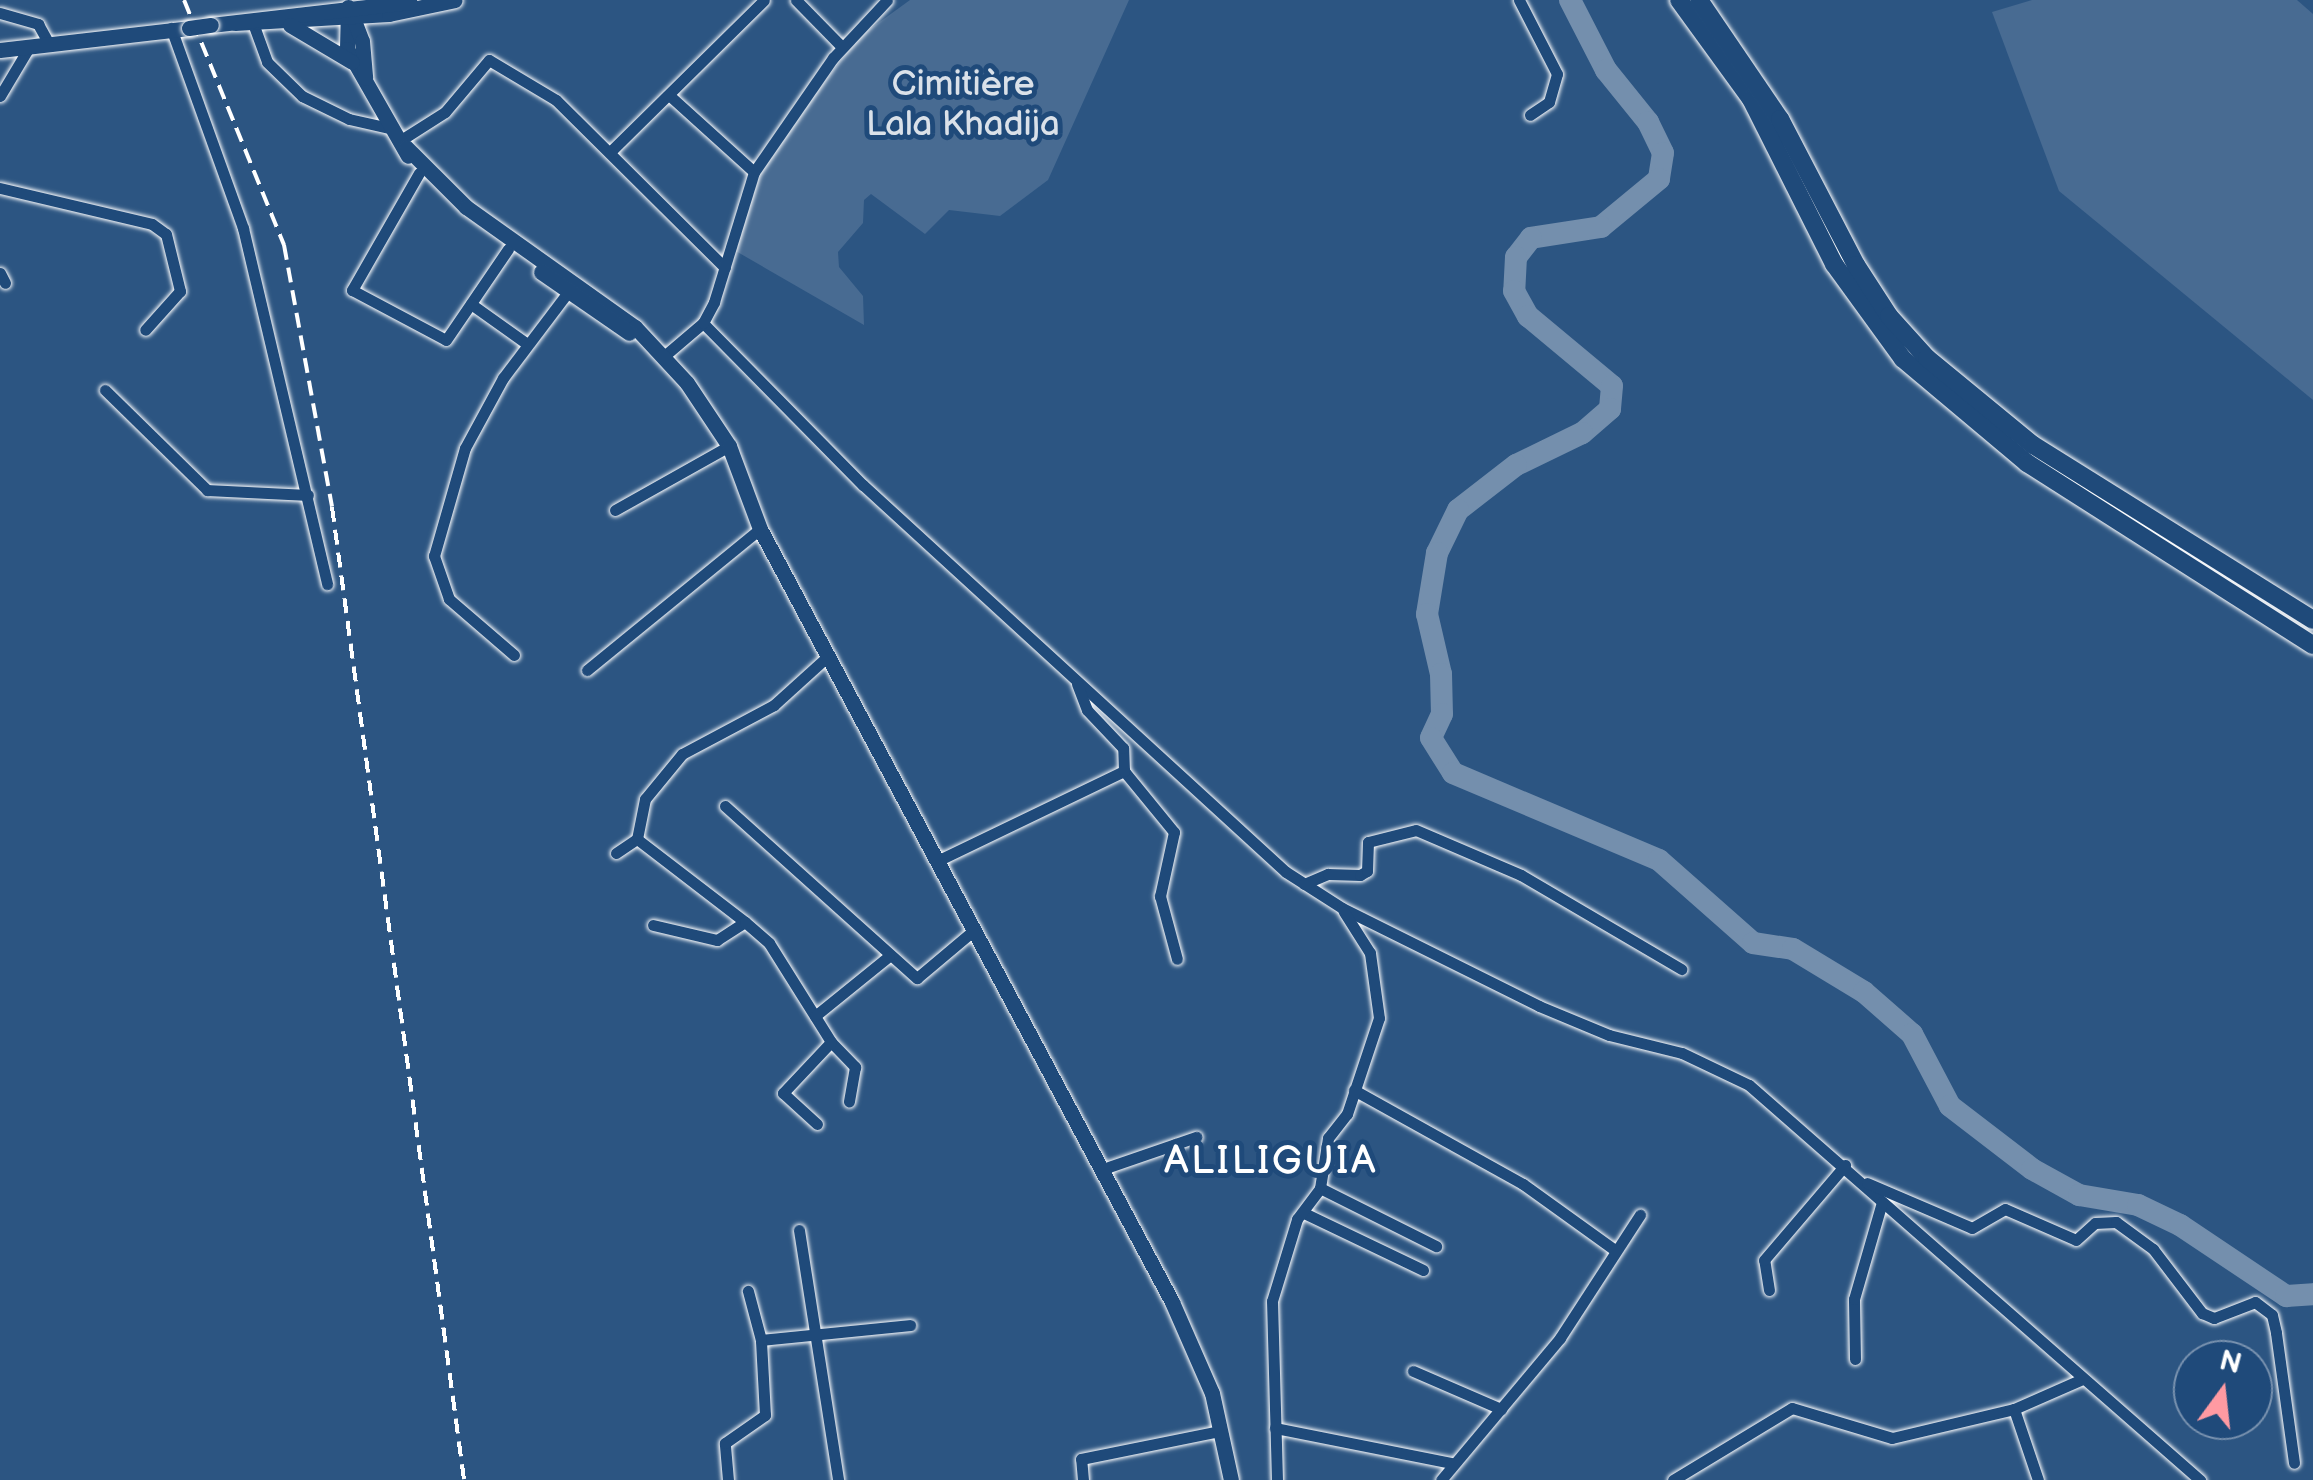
<!DOCTYPE html>
<html>
<head>
<meta charset="utf-8">
<style>
  body { margin:0 }
  #map { position:relative; width:2313px; height:1480px; overflow:hidden; background:#2c5582; font-family:"Balsamiq Sans",sans-serif }
  div>[style] { position:absolute }
  .green>* { inset:0; background:#486b92 }
  .river>* { height:22px; margin:-11px; padding:0 11px; transform-origin:11px; border-radius:11px; background:#748fad }
  .roads { filter:drop-shadow(0 0 2px #fff) drop-shadow(0 0 2px #fff) }
  .minor>* { height:11px; margin:-5.5px; padding:0 5.5px; transform-origin:5.5px; border-radius:5.5px; background:#1f4a7a }
  .major>* { height:15px; margin:-7.5px; padding:0 7.5px; transform-origin:7.5px; border-radius:7.5px; background:#1f4a7a }
  .highway>* { height:18px; margin:-9px; padding:0 9px; transform-origin:9px; border-radius:9px; background:#1f4a7a }
  .rail>* { height:4px; margin-top:-2px; transform-origin:0; background:repeating-linear-gradient(90deg,#fff 0 15px,transparent 0 23px) }
  .bridges { filter:drop-shadow(0 0 2px #fff) drop-shadow(0 0 2px #fff) }
  .major-bridge>* { height:15px; margin:-7.5px; padding:0 7.5px; transform-origin:7.5px; border-radius:7.5px; background:#1f4a7a }
  span { translate:-50% -50%; white-space:nowrap; text-align:center; line-height:1.15; -webkit-text-stroke:10px #1f4a7a; paint-order:stroke }
  .park-label { font-size:35px; color:#dae1e9 }
  .quarter-label { font-size:40px; color:#fff; letter-spacing:2.5px }
  .north { position:absolute; left:2173px; top:1340px; width:100px; height:100px; box-sizing:border-box; background:#1f4a7a; border:2px solid #7992af; border-radius:50%; rotate:15deg; font-size:28px; font-weight:700; line-height:40px; text-align:center; color:#fff }
  .north::after { content:''; display:block; margin:auto; width:35px; height:45px; background:#ff9aa2; clip-path:polygon(50% 0,100% 100%,50% 72%,0 100%) }
</style>
</head>
<body>
<div id="map">
  <div class="green">
    <div style="clip-path:polygon(910px 0,1129px 0,1048px 180px,1000px 216px,949px 210px,925px 234px,871px 194px,864px 200px,863px 223px,838px 252px,839px 267px,863px 296px,864px 325px,734px 250px,766px 159px,859px 37px)"></div>
    <div style="clip-path:polygon(2032px 0,2297px 0,2313px 14px,2313px 400px,2059px 191px,1992px 12px)"></div>
  </div>
  <div class="river">
    <div style="left:1570px;top:0;width:79px;rotate:62.8deg"></div>
    <div style="left:1606px;top:70px;width:67px;rotate:51.1deg"></div>
    <div style="left:1648px;top:122px;width:34px;rotate:64deg"></div>
    <div style="left:1663px;top:153px;width:26px;rotate:99deg"></div>
    <div style="left:1659px;top:179px;width:75px;rotate:140.4deg"></div>
    <div style="left:1601px;top:227px;width:71px;rotate:171.1deg"></div>
    <div style="left:1531px;top:238px;width:24px;rotate:128deg"></div>
    <div style="left:1516px;top:257px;width:34px;rotate:93deg"></div>
    <div style="left:1514px;top:291px;width:29px;rotate:61deg"></div>
    <div style="left:1528px;top:316px;width:109px;rotate:39.8deg"></div>
    <div style="left:1612px;top:386px;width:23px;rotate:95deg"></div>
    <div style="left:1610px;top:409px;width:37px;rotate:139deg"></div>
    <div style="left:1582px;top:433px;width:73px;rotate:154.1deg"></div>
    <div style="left:1516px;top:465px;width:73px;rotate:142.2deg"></div>
    <div style="left:1458px;top:510px;width:48px;rotate:116deg"></div>
    <div style="left:1437px;top:553px;width:62px;rotate:99.3deg"></div>
    <div style="left:1427px;top:614px;width:62px;rotate:76.9deg"></div>
    <div style="left:1441px;top:674px;width:40px;rotate:88.6deg"></div>
    <div style="left:1442px;top:714px;width:26px;rotate:115deg"></div>
    <div style="left:1431px;top:738px;width:41px;rotate:57.8deg"></div>
    <div style="left:1453px;top:773px;width:224px;rotate:22.9deg"></div>
    <div style="left:1659px;top:860px;width:125px;rotate:41.4deg"></div>
    <div style="left:1753px;top:943px;width:40px;rotate:8.5deg"></div>
    <div style="left:1793px;top:949px;width:83px;rotate:31.2deg"></div>
    <div style="left:1864px;top:992px;width:64px;rotate:41.2deg"></div>
    <div style="left:1912px;top:1034px;width:81px;rotate:62.2deg"></div>
    <div style="left:1950px;top:1106px;width:103px;rotate:37.5deg"></div>
    <div style="left:2032px;top:1169px;width:54px;rotate:29deg"></div>
    <div style="left:2079px;top:1195px;width:60px;rotate:9.6deg"></div>
    <div style="left:2138px;top:1205px;width:47px;rotate:25.5deg"></div>
    <div style="left:2180px;top:1225px;width:128px;rotate:33.8deg"></div>
    <div style="left:2286px;top:1296px;width:27px;rotate:-4deg"></div>
  </div>
  <div class="roads">
    <div class="minor">
      <div style="left:796px;top:0;width:66px;rotate:45.6deg"></div>
      <div style="left:1519px;top:0;width:83px;rotate:62.8deg"></div>
      <div style="left:1557px;top:74px;width:29px;rotate:106deg"></div>
      <div style="left:1549px;top:102px;width:23px;rotate:146deg"></div>
      <div style="left:0;top:13px;width:40px;rotate:16deg"></div>
      <div style="left:38px;top:24px;width:25px;rotate:61deg"></div>
      <div style="left:254px;top:26px;width:38px;rotate:70deg"></div>
      <div style="left:267px;top:62px;width:49px;rotate:44.2deg"></div>
      <div style="left:302px;top:96px;width:52px;rotate:26.1deg"></div>
      <div style="left:349px;top:119px;width:45px;rotate:12.8deg"></div>
      <div style="left:171px;top:28px;width:213px;rotate:70.2deg"></div>
      <div style="left:243px;top:228px;width:366px;rotate:76.7deg"></div>
      <div style="left:0;top:96px;width:55px;rotate:-59.2deg"></div>
      <div style="left:670px;top:96px;width:113px;rotate:42.1deg"></div>
      <div style="left:401px;top:140px;width:52px;rotate:-32.5deg"></div>
      <div style="left:445px;top:112px;width:68px;rotate:-49.8deg"></div>
      <div style="left:489px;top:60px;width:78px;rotate:30.8deg"></div>
      <div style="left:556px;top:100px;width:238px;rotate:44.8deg"></div>
      <div style="left:610px;top:152px;width:216px;rotate:-44.6deg"></div>
      <div style="left:419px;top:173px;width:135px;rotate:119.8deg"></div>
      <div style="left:352px;top:290px;width:106px;rotate:28deg"></div>
      <div style="left:446px;top:340px;width:110px;rotate:-55.7deg"></div>
      <div style="left:0;top:188px;width:156px;rotate:13.3deg"></div>
      <div style="left:152px;top:224px;width:17px;rotate:36deg"></div>
      <div style="left:166px;top:234px;width:59px;rotate:76.2deg"></div>
      <div style="left:180px;top:291px;width:52px;rotate:131.9deg"></div>
      <div style="left:0;top:273px;width:11px;rotate:63deg"></div>
      <div style="left:471px;top:304px;width:69px;rotate:35.5deg"></div>
      <div style="left:703px;top:323px;width:228px;rotate:45.4deg"></div>
      <div style="left:863px;top:485px;width:573px;rotate:42.46deg"></div>
      <div style="left:1286px;top:872px;width:67px;rotate:32.7deg"></div>
      <div style="left:1342px;top:908px;width:220px;rotate:26.4deg"></div>
      <div style="left:1539px;top:1006px;width:76px;rotate:22.5deg"></div>
      <div style="left:1609px;top:1035px;width:75px;rotate:13.9deg"></div>
      <div style="left:1682px;top:1053px;width:74px;rotate:25.5deg"></div>
      <div style="left:1749px;top:1085px;width:600px;rotate:41.21deg"></div>
      <div style="left:663px;top:357px;width:52px;rotate:-40.4deg"></div>
      <div style="left:703px;top:323px;width:24px;rotate:-62deg"></div>
      <div style="left:714px;top:302px;width:136px;rotate:-72.9deg"></div>
      <div style="left:754px;top:172px;width:139px;rotate:-55.3deg"></div>
      <div style="left:833px;top:58px;width:79px;rotate:-47deg"></div>
      <div style="left:105px;top:390px;width:143px;rotate:44.4deg"></div>
      <div style="left:207px;top:490px;width:101px;rotate:2.8deg"></div>
      <div style="left:615px;top:510px;width:131px;rotate:-29.3deg"></div>
      <div style="left:514px;top:655px;width:86px;rotate:-139.3deg"></div>
      <div style="left:449px;top:599px;width:46px;rotate:-109.2deg"></div>
      <div style="left:434px;top:556px;width:112px;rotate:-74deg"></div>
      <div style="left:465px;top:448px;width:80px;rotate:-61.5deg"></div>
      <div style="left:503px;top:378px;width:108px;rotate:-52.9deg"></div>
      <div style="left:587px;top:670px;width:223px;rotate:-39.2deg"></div>
      <div style="left:1124px;top:771px;width:79px;rotate:50.7deg"></div>
      <div style="left:1174px;top:832px;width:66px;rotate:102.3deg"></div>
      <div style="left:1160px;top:896px;width:65px;rotate:74.9deg"></div>
      <div style="left:725px;top:806px;width:258px;rotate:41.9deg"></div>
      <div style="left:917px;top:978px;width:75px;rotate:-40.1deg"></div>
      <div style="left:637px;top:839px;width:41px;rotate:-78.7deg"></div>
      <div style="left:645px;top:799px;width:58px;rotate:-50.6deg"></div>
      <div style="left:682px;top:754px;width:104px;rotate:-28deg"></div>
      <div style="left:774px;top:705px;width:73px;rotate:-42.2deg"></div>
      <div style="left:616px;top:853px;width:25px;rotate:-34deg"></div>
      <div style="left:637px;top:839px;width:136px;rotate:37.5deg"></div>
      <div style="left:937px;top:861px;width:208px;rotate:-25.7deg"></div>
      <div style="left:1124px;top:771px;width:23px;rotate:-92deg"></div>
      <div style="left:1123px;top:748px;width:52px;rotate:-133.5deg"></div>
      <div style="left:1087px;top:710px;width:28px;rotate:-111deg"></div>
      <div style="left:1304px;top:884px;width:26px;rotate:-23deg"></div>
      <div style="left:1328px;top:874px;width:32px;rotate:2deg"></div>
      <div style="left:1360px;top:875px;width:8px;rotate:-30deg"></div>
      <div style="left:1367px;top:871px;width:29px;rotate:-88deg"></div>
      <div style="left:1368px;top:842px;width:49px;rotate:-14deg"></div>
      <div style="left:1416px;top:830px;width:114px;rotate:23.2deg"></div>
      <div style="left:1521px;top:875px;width:186px;rotate:30.4deg"></div>
      <div style="left:653px;top:925px;width:66px;rotate:13.2deg"></div>
      <div style="left:717px;top:940px;width:33px;rotate:-33deg"></div>
      <div style="left:745px;top:922px;width:32px;rotate:41deg"></div>
      <div style="left:769px;top:943px;width:117px;rotate:57.9deg"></div>
      <div style="left:831px;top:1042px;width:35px;rotate:46deg"></div>
      <div style="left:855px;top:1067px;width:35px;rotate:100deg"></div>
      <div style="left:815px;top:1016px;width:95px;rotate:-39deg"></div>
      <div style="left:1354px;top:1090px;width:193px;rotate:29.1deg"></div>
      <div style="left:1523px;top:1184px;width:113px;rotate:35.7deg"></div>
      <div style="left:817px;top:1124px;width:46px;rotate:-137.6deg"></div>
      <div style="left:783px;top:1093px;width:70px;rotate:-46.7deg"></div>
      <div style="left:1100px;top:1170px;width:102px;rotate:-19deg"></div>
      <div style="left:1867px;top:1183px;width:114px;rotate:23.2deg"></div>
      <div style="left:1972px;top:1228px;width:38px;rotate:-30deg"></div>
      <div style="left:2005px;top:1209px;width:77px;rotate:23.6deg"></div>
      <div style="left:2076px;top:1240px;width:25px;rotate:-42deg"></div>
      <div style="left:2095px;top:1223px;width:21px;rotate:-3deg"></div>
      <div style="left:2116px;top:1222px;width:46px;rotate:36.1deg"></div>
      <div style="left:2153px;top:1249px;width:81px;rotate:52.6deg"></div>
      <div style="left:2202px;top:1313px;width:13px;rotate:23deg"></div>
      <div style="left:2214px;top:1318px;width:44px;rotate:-21.3deg"></div>
      <div style="left:2255px;top:1302px;width:21px;rotate:37deg"></div>
      <div style="left:2272px;top:1315px;width:18px;rotate:77deg"></div>
      <div style="left:2276px;top:1333px;width:131px;rotate:82.1deg"></div>
      <div style="left:1320px;top:1188px;width:130px;rotate:26.6deg"></div>
      <div style="left:1304px;top:1213px;width:132px;rotate:25.6deg"></div>
      <div style="left:799px;top:1230px;width:253px;rotate:81.1deg"></div>
      <div style="left:1769px;top:1290px;width:30px;rotate:-99deg"></div>
      <div style="left:1764px;top:1260px;width:125px;rotate:-49.5deg"></div>
      <div style="left:761px;top:1340px;width:150px;rotate:-5.7deg"></div>
      <div style="left:1855px;top:1359px;width:60px;rotate:-91deg"></div>
      <div style="left:1854px;top:1299px;width:101px;rotate:-73.9deg"></div>
      <div style="left:1413px;top:1371px;width:96px;rotate:23.4deg"></div>
      <div style="left:1275px;top:1428px;width:180px;rotate:11.2deg"></div>
      <div style="left:728px;top:1480px;width:37px;rotate:-95deg"></div>
      <div style="left:725px;top:1443px;width:49px;rotate:-35deg"></div>
      <div style="left:765px;top:1415px;width:75px;rotate:-93.1deg"></div>
      <div style="left:761px;top:1340px;width:51px;rotate:-104.9deg"></div>
      <div style="left:1083px;top:1480px;width:21px;rotate:-95deg"></div>
      <div style="left:1081px;top:1459px;width:142px;rotate:-11.4deg"></div>
      <div style="left:1277px;top:1480px;width:179px;rotate:-91.6deg"></div>
      <div style="left:1272px;top:1301px;width:86px;rotate:-73deg"></div>
      <div style="left:1297px;top:1219px;width:39px;rotate:-53deg"></div>
      <div style="left:1320px;top:1188px;width:51px;rotate:-80.9deg"></div>
      <div style="left:1328px;top:1138px;width:31px;rotate:-52deg"></div>
      <div style="left:1347px;top:1114px;width:101px;rotate:-71.6deg"></div>
      <div style="left:1379px;top:1018px;width:66px;rotate:-97.9deg"></div>
      <div style="left:1370px;top:953px;width:49px;rotate:-122.4deg"></div>
      <div style="left:1441px;top:1480px;width:185px;rotate:-50deg"></div>
      <div style="left:1560px;top:1338px;width:147px;rotate:-57deg"></div>
      <div style="left:1673px;top:1480px;width:139px;rotate:-31.2deg"></div>
      <div style="left:1792px;top:1408px;width:104px;rotate:16.7deg"></div>
      <div style="left:1892px;top:1438px;width:125px;rotate:-13.4deg"></div>
      <div style="left:2038px;top:1480px;width:75px;rotate:-108.7deg"></div>
      <div style="left:2014px;top:1409px;width:72px;rotate:-23.7deg"></div>
    </div>
    <div class="major">
      <div style="left:348px;top:7px;width:42px;rotate:91.4deg"></div>
      <div style="left:347px;top:49px;width:123px;rotate:60.3deg"></div>
      <div style="left:350px;top:10px;width:33px;rotate:69deg"></div>
      <div style="left:362px;top:41px;width:37px;rotate:85deg"></div>
      <div style="left:235px;top:23px;width:154px;rotate:-3.3deg"></div>
      <div style="left:389px;top:14px;width:67px;rotate:-12deg"></div>
      <div style="left:211px;top:25px;width:200px;rotate:-6.6deg"></div>
      <div style="left:290px;top:25px;width:72px;rotate:30.8deg"></div>
      <div style="left:0;top:50px;width:190px;rotate:-6.6deg"></div>
      <div style="left:406px;top:147px;width:85px;rotate:45deg"></div>
      <div style="left:466px;top:207px;width:207px;rotate:35.4deg"></div>
      <div style="left:635px;top:327px;width:76px;rotate:47.1deg"></div>
      <div style="left:687px;top:383px;width:76px;rotate:56.3deg"></div>
      <div style="left:729px;top:446px;width:89px;rotate:69.5deg"></div>
      <div style="left:760px;top:529px;width:876px;rotate:61.94deg"></div>
      <div style="left:1172px;top:1302px;width:99px;rotate:66.3deg"></div>
      <div style="left:1212px;top:1393px;width:89px;rotate:77.7deg"></div>
      <div style="left:541px;top:272px;width:107px;rotate:34.7deg"></div>
    </div>
    <div class="highway">
      <div style="left:1679px;top:0;width:122px;rotate:54deg"></div>
      <div style="left:1751px;top:99px;width:185px;rotate:63.3deg"></div>
      <div style="left:1834px;top:264px;width:117px;rotate:54deg"></div>
      <div style="left:1903px;top:359px;width:162px;rotate:40deg"></div>
      <div style="left:2027px;top:463px;width:339px;rotate:32.5deg"></div>
      <div style="left:1699px;top:0;width:144px;rotate:55.8deg"></div>
      <div style="left:1780px;top:119px;width:165px;rotate:62.5deg"></div>
      <div style="left:1856px;top:265px;width:61px;rotate:57.1deg"></div>
      <div style="left:1889px;top:316px;width:57px;rotate:47.9deg"></div>
      <div style="left:1927px;top:358px;width:137px;rotate:39.4deg"></div>
      <div style="left:2033px;top:445px;width:330px;rotate:32deg"></div>
    </div>
  </div>
  <div class="rail">
    <div style="left:184px;top:0;width:265px;rotate:67.8deg"></div>
    <div style="left:284px;top:245px;width:266px;rotate:79.6deg"></div>
    <div style="left:332px;top:507px;width:982px;rotate:82.27deg"></div>
  </div>
  <div class="bridges">
    <div class="major-bridge">
      <div style="left:189px;top:28px;width:22px;rotate:-8deg"></div>
    </div>
  </div>
  <div class="park-label">
    <span style="left:963px;top:105px">Cimitière<br>Lala Khadija</span>
  </div>
  <div class="quarter-label">
    <span style="left:1271px;top:1161px">ALILIGUIA</span>
  </div>
  <div class="north">N</div>
</div>
</body>
</html>
